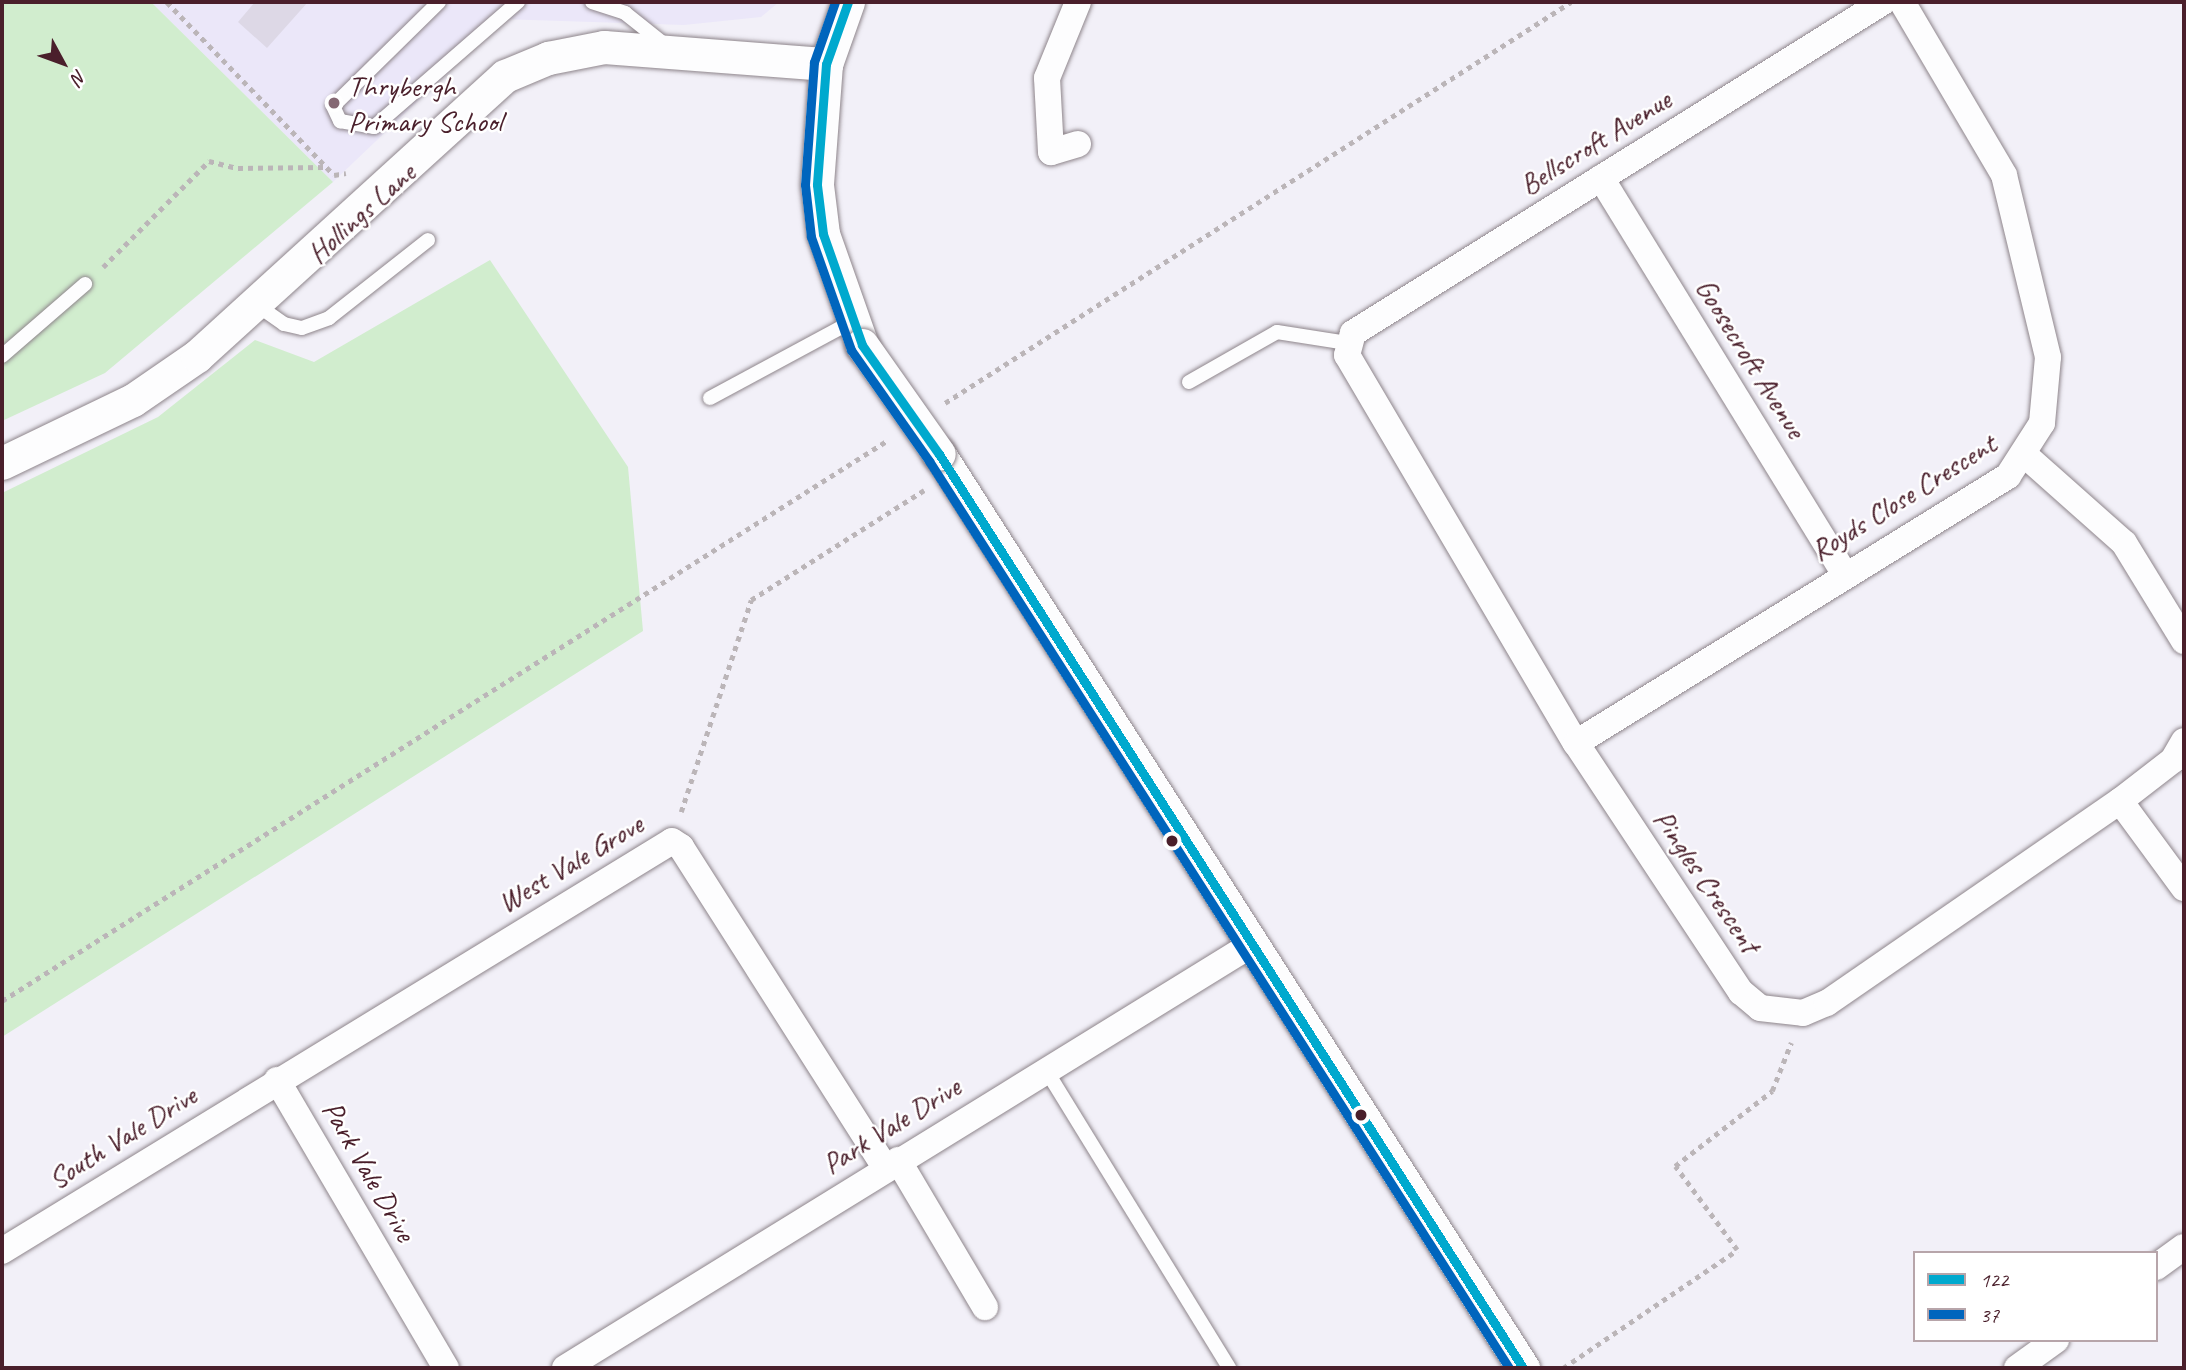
<!DOCTYPE html>
<html>
<head>
<meta charset="utf-8">
<style>
  body { margin:0 }
  #map { position:relative; width:2186px; height:1370px; overflow:hidden; background:#f2f0f8; font-family:Caveat,sans-serif }
  div>[style] { position:absolute }
  .built>* { inset:0; background:#ebe7f9 }
  .green>* { inset:0; background:#d1edce }
  .building>* { inset:0; background:#ddd8e6 }
  .path>* { height:4.5px; margin-top:-2.25px; transform-origin:0; background:repeating-linear-gradient(90deg,#bbb5b8 0 5px,transparent 0 10px) }
  .roads { filter:drop-shadow(0 0 2px #8e858b) drop-shadow(0 0 2px #8e858b) }
  .service>* { height:14px; margin:-7px; padding:0 7px; transform-origin:7px; border-radius:7px; background:#fdfdfe }
  .minor>* { height:26px; margin:-13px; padding:0 13px; transform-origin:13px; border-radius:13px; background:#fdfdfe }
  .tertiary>* { height:33px; margin:-16.5px; padding:0 16.5px; transform-origin:16.5px; border-radius:16.5px; background:#fdfdfe }
  .bridges { filter:drop-shadow(0 0 2px #8e858b) drop-shadow(0 0 2px #8e858b) }
  .tertiary-bridge>* { height:33px; margin:-16.5px; padding:0 16.5px; transform-origin:16.5px; border-radius:16.5px; background:#fdfdfe }
  .bus-1>* { height:9px; margin:-4.5px; padding:0 4.5px; transform-origin:4.5px; border-radius:4.5px; background:#00a9ce }
  .bus-2>* { height:9px; margin:-4.5px; padding:0 4.5px; transform-origin:4.5px; border-radius:4.5px; background:#0065bd }
  .dots>* { width:19px; height:19px; translate:-50% -50%; box-sizing:border-box; border:4px solid #fff; border-radius:50% }
  span { translate:-50% -50%; white-space:nowrap; text-align:center; line-height:1.15; -webkit-text-stroke:5px #fff; paint-order:stroke }
  .poi-label { font-size:30px; color:#4a1f2b }
  .left { translate:0 -50%; text-align:left }
  .street-label { font-size:30px; color:#4a1f2b }
  .frame { position:absolute; inset:0; border:4px solid #4a1f2b; pointer-events:none }
  .legend { position:absolute; left:1913px; top:1251px; width:245px; height:91px; box-sizing:border-box; background:#fff; border:2px solid #b7a5aa; margin:0; padding:9px 12px; list-style:none; font-size:21px; color:#4a1f2b }
  .legend li { display:flex; align-items:center; gap:14px; height:35px }
  .legend b { width:35px; border:2px solid #b7a5aa }
  .north { position:absolute; left:28px; top:28px; width:70px; height:70px; -webkit-text-stroke:5px #fff; paint-order:stroke; rotate:131deg; font-size:19px; font-weight:700; line-height:28px; text-align:center; color:#4a1f2b }
  .north::after { content:''; display:block; margin:auto; width:24px; height:32px; background:#4a1f2b; clip-path:polygon(50% 0,100% 100%,50% 72%,0 100%) }
</style>
</head>
<body>
<div id="map">
  <div class="built">
    <div style="clip-path:polygon(151px 2px,779px 2px,761px 17px,684px 25px,504px 19px,333px 182px)"></div>
  </div>
  <div class="green">
    <div style="clip-path:polygon(2px 2px,151px 2px,333px 182px,105px 373px,2px 421px)"></div>
    <div style="clip-path:polygon(490px 260px,628px 467px,643px 631px,2px 1037px,2px 493px,158px 417px,255px 340px,314px 362px)"></div>
  </div>
  <div class="building">
    <div style="clip-path:polygon(255px 2px,308px 2px,267px 48px,238px 22px)"></div>
  </div>
  <div class="path">
    <div style="left:167px;top:2px;width:240px;rotate:46deg"></div>
    <div style="left:334px;top:175px;width:12px;rotate:-9deg"></div>
    <div style="left:103px;top:267px;width:150px;rotate:-45deg"></div>
    <div style="left:209px;top:161px;width:30px;rotate:14deg"></div>
    <div style="left:238px;top:168px;width:88px;rotate:-0.7deg"></div>
    <div style="left:945px;top:403px;width:743px;rotate:-32.64deg"></div>
    <div style="left:681px;top:812px;width:223px;rotate:-71.7deg"></div>
    <div style="left:751px;top:600px;width:205px;rotate:-32.4deg"></div>
    <div style="left:2px;top:1001px;width:1049px;rotate:-32.34deg"></div>
    <div style="left:1563px;top:1368px;width:210px;rotate:-34.1deg"></div>
    <div style="left:1737px;top:1250px;width:104px;rotate:-126.4deg"></div>
    <div style="left:1675px;top:1166px;width:123px;rotate:-37.7deg"></div>
    <div style="left:1772px;top:1091px;width:52px;rotate:-68.4deg"></div>
  </div>
  <div class="roads">
    <div class="service">
      <div style="left:439px;top:2px;width:148px;rotate:135.5deg"></div>
      <div style="left:333px;top:106px;width:17px;rotate:65deg"></div>
      <div style="left:340px;top:121px;width:35px;rotate:10deg"></div>
      <div style="left:374px;top:127px;width:191px;rotate:-41deg"></div>
      <div style="left:592px;top:2px;width:35px;rotate:18deg"></div>
      <div style="left:625px;top:13px;width:50px;rotate:38.5deg"></div>
      <div style="left:257px;top:305px;width:33px;rotate:35deg"></div>
      <div style="left:284px;top:324px;width:18px;rotate:13deg"></div>
      <div style="left:302px;top:328px;width:29px;rotate:-20deg"></div>
      <div style="left:329px;top:318px;width:126px;rotate:-38.2deg"></div>
      <div style="left:2px;top:356px;width:110px;rotate:-40.9deg"></div>
      <div style="left:1189px;top:382px;width:101px;rotate:-29.6deg"></div>
      <div style="left:1277px;top:332px;width:71px;rotate:8.9deg"></div>
      <div style="left:710px;top:398px;width:162px;rotate:-28.3deg"></div>
      <div style="left:1046px;top:1070px;width:350px;rotate:58.4deg"></div>
    </div>
    <div class="minor">
      <div style="left:1883px;top:2px;width:625px;rotate:148.01deg"></div>
      <div style="left:1353px;top:333px;width:23px;rotate:105deg"></div>
      <div style="left:1347px;top:355px;width:451px;rotate:59.5deg"></div>
      <div style="left:1576px;top:743px;width:299px;rotate:56.5deg"></div>
      <div style="left:1741px;top:992px;width:25px;rotate:40deg"></div>
      <div style="left:1760px;top:1008px;width:43px;rotate:6.6deg"></div>
      <div style="left:1803px;top:1013px;width:26px;rotate:-23deg"></div>
      <div style="left:1827px;top:1003px;width:356px;rotate:-34.6deg"></div>
      <div style="left:2120px;top:801px;width:67px;rotate:-37.7deg"></div>
      <div style="left:2173px;top:760px;width:22px;rotate:-60deg"></div>
      <div style="left:1078px;top:144px;width:28px;rotate:163deg"></div>
      <div style="left:1051px;top:152px;width:74px;rotate:-93.1deg"></div>
      <div style="left:1047px;top:78px;width:82px;rotate:-67.8deg"></div>
      <div style="left:1601px;top:178px;width:464px;rotate:58.4deg"></div>
      <div style="left:2026px;top:456px;width:131px;rotate:41.6deg"></div>
      <div style="left:2124px;top:543px;width:115px;rotate:58.5deg"></div>
      <div style="left:1576px;top:743px;width:508px;rotate:-31.72deg"></div>
      <div style="left:2008px;top:476px;width:63px;rotate:-57.3deg"></div>
      <div style="left:2042px;top:423px;width:66px;rotate:-84.8deg"></div>
      <div style="left:2048px;top:357px;width:187px;rotate:-103.6deg"></div>
      <div style="left:2004px;top:175px;width:201px;rotate:-120.5deg"></div>
      <div style="left:2120px;top:801px;width:108px;rotate:53.7deg"></div>
      <div style="left:277px;top:1080px;width:334px;rotate:59.6deg"></div>
      <div style="left:898px;top:1160px;width:171px;rotate:59.4deg"></div>
      <div style="left:2px;top:1251px;width:785px;rotate:-31.46deg"></div>
      <div style="left:672px;top:841px;width:11px;rotate:34deg"></div>
      <div style="left:681px;top:847px;width:379px;rotate:57.5deg"></div>
      <div style="left:2156px;top:1267px;width:34px;rotate:-36deg"></div>
      <div style="left:565px;top:1368px;width:810px;rotate:-31.67deg"></div>
      <div style="left:2017px;top:1368px;width:48px;rotate:-35.7deg"></div>
    </div>
    <div class="tertiary">
      <div style="left:848px;top:2px;width:66px;rotate:109.5deg"></div>
      <div style="left:826px;top:64px;width:121px;rotate:94.3deg"></div>
      <div style="left:817px;top:185px;width:49px;rotate:83deg"></div>
      <div style="left:823px;top:234px;width:118px;rotate:70.6deg"></div>
      <div style="left:939px;top:454px;width:1085px;rotate:57.42deg"></div>
      <div style="left:2px;top:463px;width:145px;rotate:-25.7deg"></div>
      <div style="left:133px;top:400px;width:78px;rotate:-34.5deg"></div>
      <div style="left:197px;top:356px;width:416px;rotate:-42.3deg"></div>
      <div style="left:505px;top:76px;width:47px;rotate:-22.7deg"></div>
      <div style="left:548px;top:58px;width:57px;rotate:-11.1deg"></div>
      <div style="left:604px;top:47px;width:223px;rotate:4.4deg"></div>
    </div>
  </div>
  <div class="bridges">
    <div class="tertiary-bridge">
      <div style="left:862px;top:345px;width:133px;rotate:54.8deg"></div>
    </div>
  </div>
  <div class="bus-1">
    <div style="left:848px;top:2px;width:66px;rotate:109.5deg"></div>
    <div style="left:826px;top:64px;width:121px;rotate:94.3deg"></div>
    <div style="left:817px;top:185px;width:49px;rotate:83deg"></div>
    <div style="left:823px;top:234px;width:118px;rotate:70.6deg"></div>
    <div style="left:862px;top:345px;width:133px;rotate:54.8deg"></div>
    <div style="left:939px;top:454px;width:1085px;rotate:57.42deg"></div>
  </div>
  <div class="bus-2">
    <div style="left:835px;top:2px;width:64px;rotate:109.3deg"></div>
    <div style="left:814px;top:62px;width:123px;rotate:94.2deg"></div>
    <div style="left:805px;top:185px;width:52px;rotate:83.4deg"></div>
    <div style="left:811px;top:237px;width:120px;rotate:70.5deg"></div>
    <div style="left:851px;top:350px;width:136px;rotate:54.9deg"></div>
    <div style="left:929px;top:461px;width:1077px;rotate:57.4deg"></div>
  </div>
  <div class="dots">
    <div style="left:334px;top:103px;background:#856873"></div>
    <div style="left:1172px;top:841px;background:#4a1f2b"></div>
    <div style="left:1361px;top:1115px;background:#4a1f2b"></div>
  </div>
  <div class="poi-label">
    <span class="left" style="left:348px;top:103px">Thrybergh<br>Primary School</span>
  </div>
  <div class="street-label">
    <span style="left:1595px;top:142px;rotate:-32deg">Bellscroft Avenue</span>
    <span style="left:361px;top:213px;rotate:-42deg">Hollings Lane</span>
    <span style="left:1751px;top:358px;rotate:58deg">Goosecroft Avenue</span>
    <span style="left:1903px;top:497px;rotate:-32deg">Royds Close Crescent</span>
    <span style="left:570px;top:863px;rotate:-31deg">West Vale Grove</span>
    <span style="left:1707px;top:881px;rotate:56deg">Pingles Crescent</span>
    <span style="left:891px;top:1125px;rotate:-32deg">Park Vale Drive</span>
    <span style="left:122px;top:1137px;rotate:-32deg">South Vale Drive</span>
    <span style="left:369px;top:1171px;rotate:60deg">Park Vale Drive</span>
  </div>
  <div class="frame"></div>
  <ul class="legend">
  <li><b style="height:9px;background:#00a9ce"></b>122</li>
  <li><b style="height:9px;background:#0065bd"></b>37</li>
  </ul>
  <div class="north">N</div>
</div>
</body>
</html>
